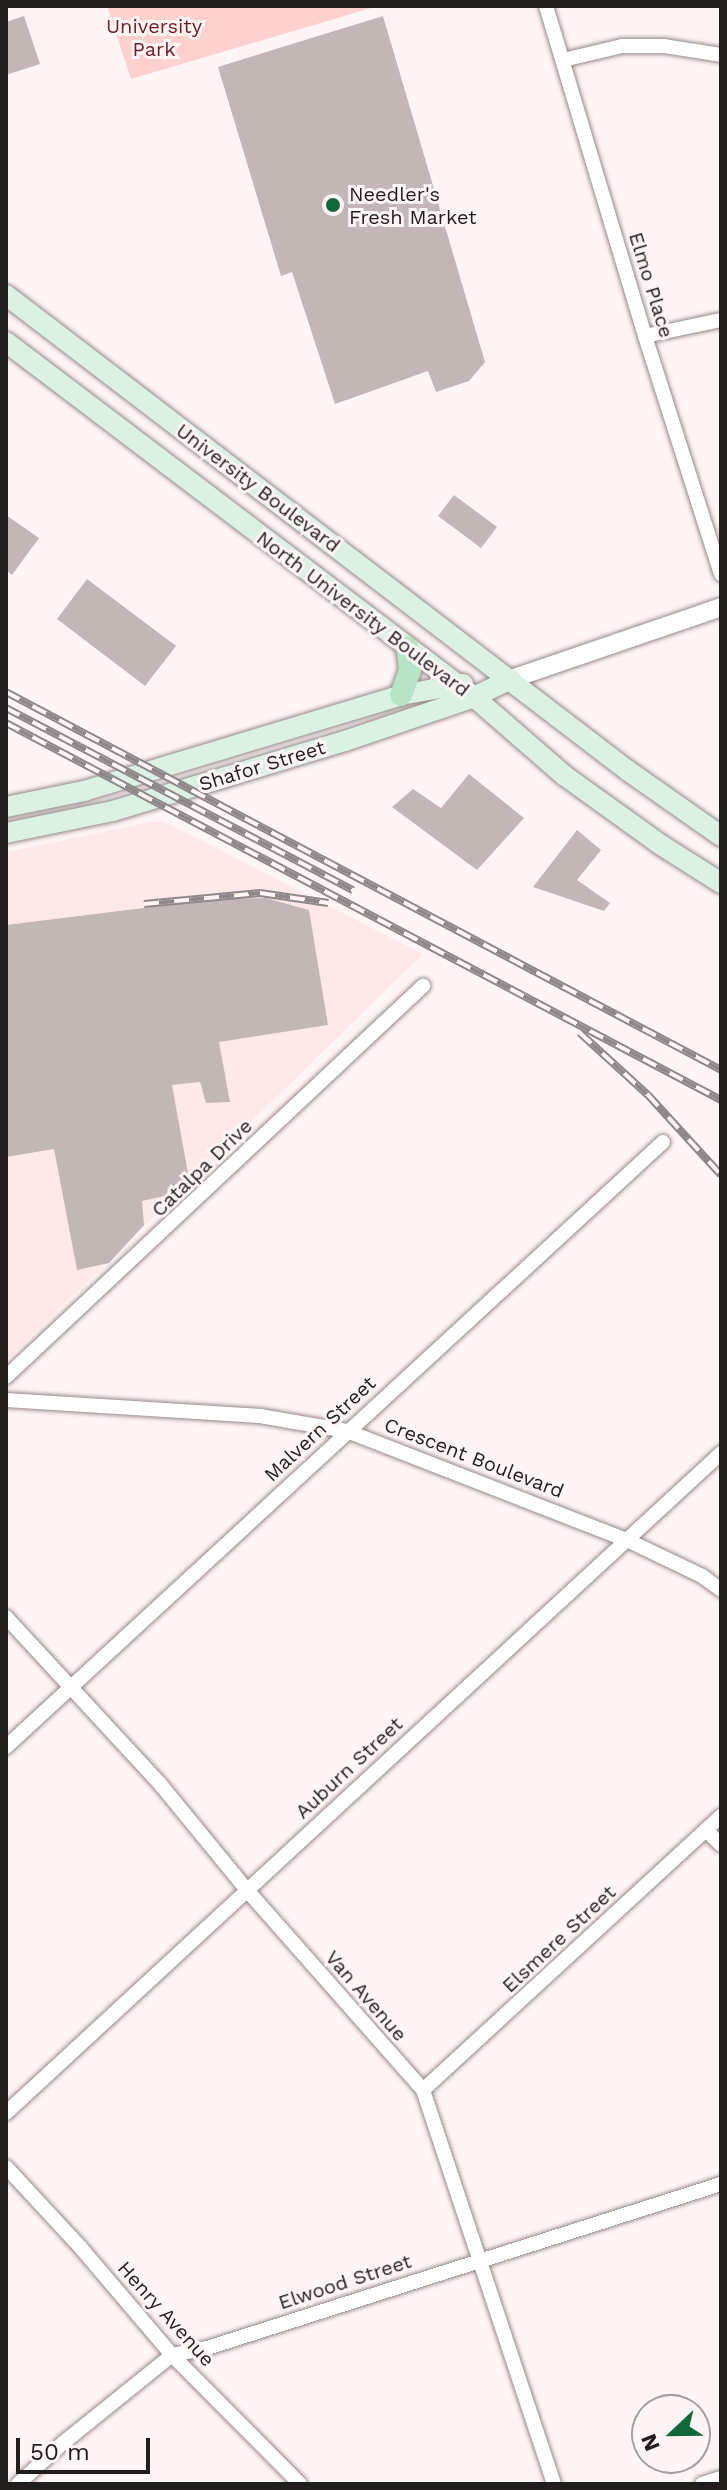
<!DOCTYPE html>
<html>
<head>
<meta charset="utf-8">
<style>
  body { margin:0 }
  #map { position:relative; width:727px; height:2490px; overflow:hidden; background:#fff5f4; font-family:"Work Sans",sans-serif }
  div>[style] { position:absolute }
  .built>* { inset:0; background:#ffe9e8 }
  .green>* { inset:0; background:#fed0ce }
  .building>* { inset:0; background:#c3b7b6 }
  .roads { filter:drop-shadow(0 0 2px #958a89) drop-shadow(0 0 2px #958a89) }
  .minor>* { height:14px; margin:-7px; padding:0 7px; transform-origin:7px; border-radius:7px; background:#fff }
  .tertiary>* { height:18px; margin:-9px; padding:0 9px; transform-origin:9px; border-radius:9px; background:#fff }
  .secondary>* { height:20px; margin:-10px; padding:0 10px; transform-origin:10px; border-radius:10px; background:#dbf1e2 }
  .primary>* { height:22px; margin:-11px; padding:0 11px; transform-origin:11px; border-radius:11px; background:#b7e3c6 }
  .rail>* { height:8px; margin-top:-4px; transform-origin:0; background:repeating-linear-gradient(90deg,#fff5f4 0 15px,#8f8888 0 30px); box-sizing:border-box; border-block:2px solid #8f8888 }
  .dots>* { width:22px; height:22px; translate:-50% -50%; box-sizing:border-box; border:4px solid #fff5f4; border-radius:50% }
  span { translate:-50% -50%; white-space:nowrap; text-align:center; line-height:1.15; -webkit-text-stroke:6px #fff5f4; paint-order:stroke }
  .park-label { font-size:20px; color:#711920 }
  .poi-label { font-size:20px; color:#211d1d }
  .left { translate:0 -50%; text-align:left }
  .street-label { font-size:20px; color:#211d1d }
  .frame { position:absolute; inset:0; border:8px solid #211d1d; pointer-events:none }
  .north { position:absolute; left:631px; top:2394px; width:80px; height:80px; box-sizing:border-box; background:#fff5f4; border:2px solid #a69f9e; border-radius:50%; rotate:248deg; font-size:22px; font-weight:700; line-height:32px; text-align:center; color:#211d1d }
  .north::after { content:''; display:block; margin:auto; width:28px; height:36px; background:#11693b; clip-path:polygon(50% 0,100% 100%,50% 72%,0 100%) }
  .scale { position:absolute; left:16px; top:2438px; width:134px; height:36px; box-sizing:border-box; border:4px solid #211d1d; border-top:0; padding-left:10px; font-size:24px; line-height:28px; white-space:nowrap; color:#211d1d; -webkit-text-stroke:6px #fff5f4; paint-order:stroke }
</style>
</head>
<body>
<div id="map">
  <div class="built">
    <div style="clip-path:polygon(161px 820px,423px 954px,6px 1361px,6px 852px)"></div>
  </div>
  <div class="green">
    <div style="clip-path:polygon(107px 6px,378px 6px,131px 79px)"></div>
  </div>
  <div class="building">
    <div style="clip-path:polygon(24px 16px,40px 64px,6px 75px,6px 22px)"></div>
    <div style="clip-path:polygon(383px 16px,485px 362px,469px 381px,436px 392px,428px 371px,335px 404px,292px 272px,281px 276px,218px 67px)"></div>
    <div style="clip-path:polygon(454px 495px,497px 527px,481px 548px,438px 516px)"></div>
    <div style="clip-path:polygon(6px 515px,39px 538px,12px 575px,6px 570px)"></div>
    <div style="clip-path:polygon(87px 579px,176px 646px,145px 686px,57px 619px)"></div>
    <div style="clip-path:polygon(469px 774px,524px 818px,477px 870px,392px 807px,413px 789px,441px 808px)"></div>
    <div style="clip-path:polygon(577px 830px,601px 850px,577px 880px,610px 903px,604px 911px,533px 887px)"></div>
    <div style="clip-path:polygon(266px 898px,309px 910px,328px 1025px,219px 1042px,230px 1102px,206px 1103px,200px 1082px,172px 1085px,191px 1190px,142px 1201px,144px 1225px,109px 1263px,77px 1270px,54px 1149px,6px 1157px,6px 925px,217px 899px)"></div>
  </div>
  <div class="roads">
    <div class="minor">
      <div style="left:546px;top:6px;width:345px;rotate:73.3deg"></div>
      <div style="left:645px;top:336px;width:250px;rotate:72.3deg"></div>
      <div style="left:563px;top:60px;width:61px;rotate:-13.3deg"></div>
      <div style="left:622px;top:46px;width:42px"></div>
      <div style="left:664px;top:46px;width:58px;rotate:9deg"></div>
      <div style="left:645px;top:336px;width:78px;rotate:-11.9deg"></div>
      <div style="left:6px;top:1377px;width:572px;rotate:-43.16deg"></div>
      <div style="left:6px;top:1400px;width:255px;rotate:3.6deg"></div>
      <div style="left:260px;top:1416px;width:88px;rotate:9.8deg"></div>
      <div style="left:347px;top:1431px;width:300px;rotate:21.3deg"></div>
      <div style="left:627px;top:1540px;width:83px;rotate:25.6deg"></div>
      <div style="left:702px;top:1576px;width:24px;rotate:36deg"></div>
      <div style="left:6px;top:1617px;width:229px;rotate:47.3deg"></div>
      <div style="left:161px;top:1785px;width:134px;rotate:50.7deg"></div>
      <div style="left:246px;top:1889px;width:268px;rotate:48.6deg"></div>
      <div style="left:423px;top:2090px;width:415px;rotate:71.6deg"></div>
      <div style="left:6px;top:1747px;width:893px;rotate:-42.64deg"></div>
      <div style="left:706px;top:1830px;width:21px;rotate:45deg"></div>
      <div style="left:423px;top:2090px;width:405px;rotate:-42.6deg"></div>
      <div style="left:6px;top:2113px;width:973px;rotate:-42.71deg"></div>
      <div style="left:6px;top:2167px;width:110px;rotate:47.2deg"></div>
      <div style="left:81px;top:2248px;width:140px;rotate:49.6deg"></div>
      <div style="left:172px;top:2355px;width:182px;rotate:45.2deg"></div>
      <div style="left:18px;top:2484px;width:61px;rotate:-42.3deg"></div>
      <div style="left:63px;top:2443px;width:140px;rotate:-38.9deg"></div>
      <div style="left:172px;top:2355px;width:33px;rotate:-11deg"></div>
      <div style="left:204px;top:2349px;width:543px;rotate:-17.7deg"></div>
      <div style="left:702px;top:2484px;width:20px;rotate:-18deg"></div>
    </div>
    <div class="tertiary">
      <div style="left:511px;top:679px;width:222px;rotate:-18.9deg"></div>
    </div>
    <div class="secondary">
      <div style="left:6px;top:295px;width:782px;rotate:37.41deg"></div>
      <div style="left:627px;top:770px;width:115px;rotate:35.1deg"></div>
      <div style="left:6px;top:342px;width:587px;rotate:37.18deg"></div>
      <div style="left:474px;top:697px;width:121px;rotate:41deg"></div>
      <div style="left:565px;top:776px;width:118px;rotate:35.7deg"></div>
      <div style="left:661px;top:845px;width:71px;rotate:32.3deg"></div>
      <div style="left:6px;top:807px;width:80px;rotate:-11.6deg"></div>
      <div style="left:84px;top:791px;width:331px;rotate:-16.8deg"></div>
      <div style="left:401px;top:695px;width:63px;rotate:-10.1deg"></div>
      <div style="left:6px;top:833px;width:109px;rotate:-11.6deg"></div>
      <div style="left:113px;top:811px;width:242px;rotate:-16.8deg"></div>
      <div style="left:345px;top:741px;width:136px;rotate:-18.8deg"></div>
      <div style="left:474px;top:697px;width:41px;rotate:-25.9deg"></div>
    </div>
    <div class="primary">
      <div style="left:401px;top:695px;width:27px;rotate:-70deg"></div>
      <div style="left:410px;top:670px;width:23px;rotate:-97deg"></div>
    </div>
  </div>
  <div class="rail">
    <div style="left:6px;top:692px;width:809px;rotate:27.86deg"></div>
    <div style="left:6px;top:708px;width:392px;rotate:27.7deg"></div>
    <div style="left:6px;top:723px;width:808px;rotate:27.8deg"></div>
    <div style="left:144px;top:904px;width:117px;rotate:-5.4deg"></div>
    <div style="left:260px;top:893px;width:69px;rotate:8.4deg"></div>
    <div style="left:580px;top:1033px;width:92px;rotate:42.4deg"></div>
    <div style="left:648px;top:1095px;width:108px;rotate:47.6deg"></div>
  </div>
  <div class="dots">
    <div style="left:333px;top:205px;background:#11693b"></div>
  </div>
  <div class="park-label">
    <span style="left:154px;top:38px">University<br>Park</span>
  </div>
  <div class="poi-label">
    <span class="left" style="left:349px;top:206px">Needler's<br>Fresh Market</span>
  </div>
  <div class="street-label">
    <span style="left:651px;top:285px;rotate:73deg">Elmo Place</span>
    <span style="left:258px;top:488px;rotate:37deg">University Boulevard</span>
    <span style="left:363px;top:614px;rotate:37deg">North University Boulevard</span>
    <span style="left:262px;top:766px;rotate:-17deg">Shafor Street</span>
    <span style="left:202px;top:1168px;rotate:-44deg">Catalpa Drive</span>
    <span style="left:320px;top:1429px;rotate:-43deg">Malvern Street</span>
    <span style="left:474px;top:1458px;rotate:21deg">Crescent Boulevard</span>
    <span style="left:349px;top:1768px;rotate:-43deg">Auburn Street</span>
    <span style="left:559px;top:1939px;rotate:-43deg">Elsmere Street</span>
    <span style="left:366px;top:1996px;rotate:49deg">Van Avenue</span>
    <span style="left:345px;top:2282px;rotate:-18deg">Elwood Street</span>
    <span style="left:166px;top:2314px;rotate:48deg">Henry Avenue</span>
  </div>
  <div class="frame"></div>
  <div class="north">N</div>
  <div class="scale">50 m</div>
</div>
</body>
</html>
